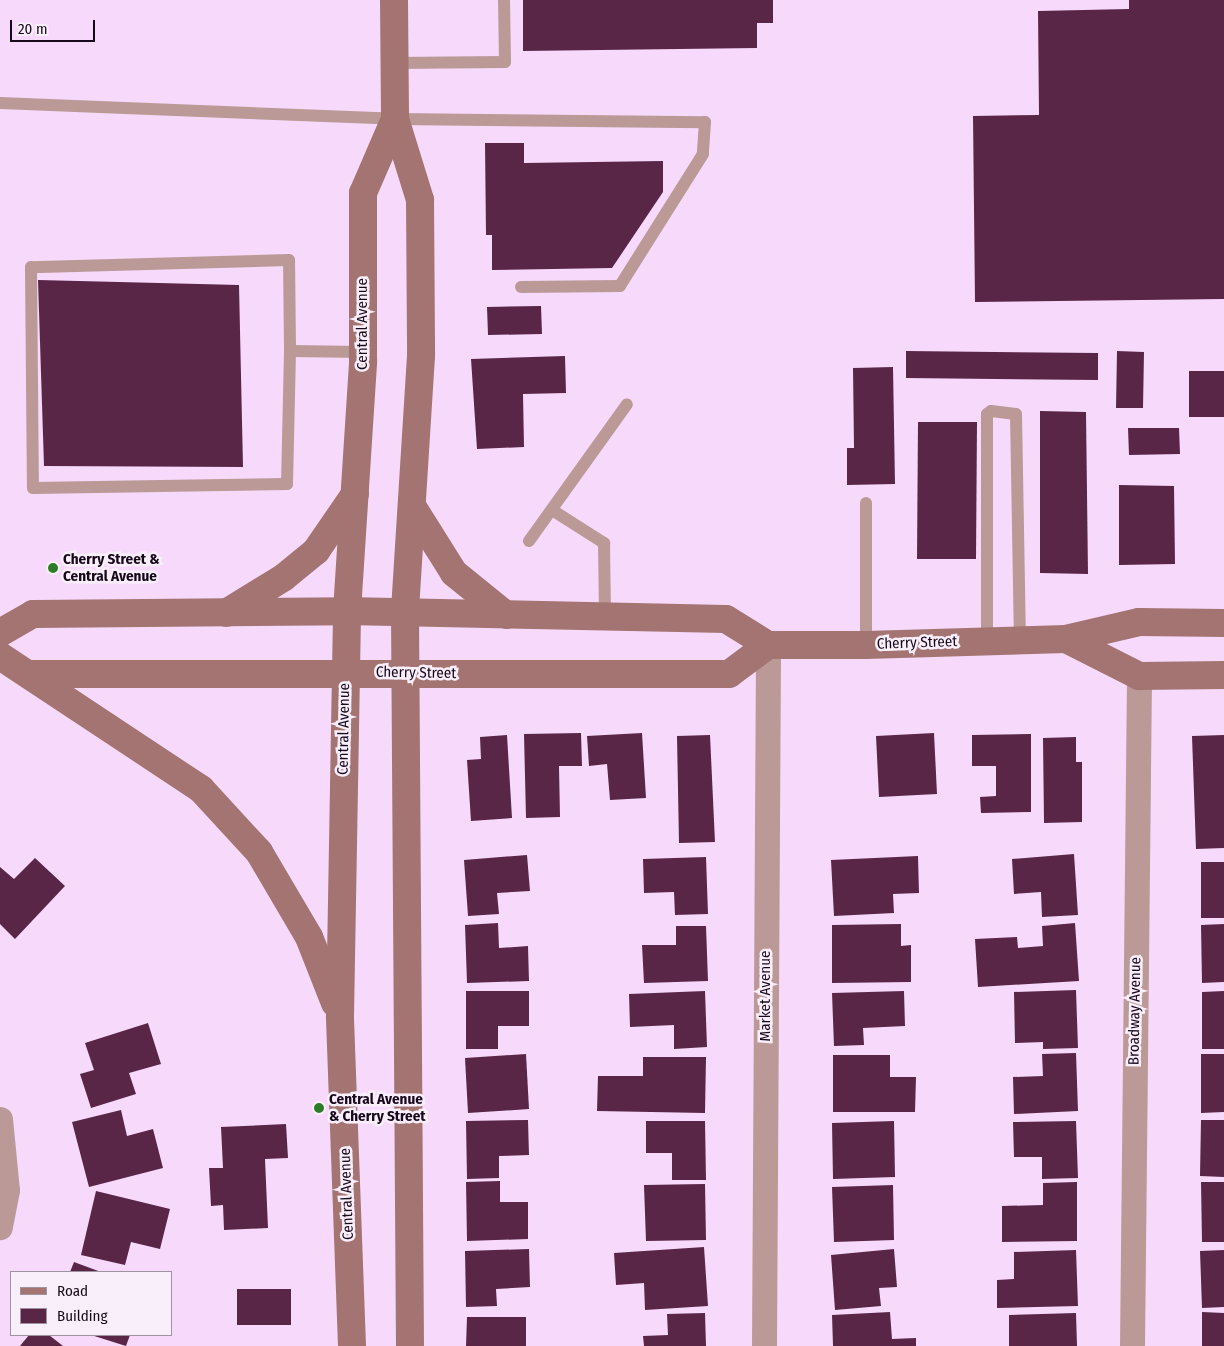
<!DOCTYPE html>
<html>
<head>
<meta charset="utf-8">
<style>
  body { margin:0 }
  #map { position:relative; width:1224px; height:1346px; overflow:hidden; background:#f7dafb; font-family:"Fira Sans Condensed",sans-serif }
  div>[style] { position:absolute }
  .building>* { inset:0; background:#592648 }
  .lane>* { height:12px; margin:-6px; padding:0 6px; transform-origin:6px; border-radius:6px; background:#ba9997 }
  .street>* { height:25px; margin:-12.5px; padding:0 12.5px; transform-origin:12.5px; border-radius:12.5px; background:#ba9997 }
  .secondary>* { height:28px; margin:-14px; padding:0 14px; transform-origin:14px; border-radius:14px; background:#a37472 }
  .dots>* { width:14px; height:14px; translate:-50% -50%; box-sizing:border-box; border:2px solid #f9effa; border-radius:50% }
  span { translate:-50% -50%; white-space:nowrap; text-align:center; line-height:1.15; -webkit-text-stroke:5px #f9effa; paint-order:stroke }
  .street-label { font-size:15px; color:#18081b }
  .poi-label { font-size:15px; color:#18081b; font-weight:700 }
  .left { translate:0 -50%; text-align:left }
  .legend { position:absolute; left:10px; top:1271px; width:162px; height:65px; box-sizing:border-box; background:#f9effa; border:1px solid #9f93a1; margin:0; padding:6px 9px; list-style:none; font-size:15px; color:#18081b }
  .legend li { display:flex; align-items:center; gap:10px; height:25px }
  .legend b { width:25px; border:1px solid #9f93a1 }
  .scale { position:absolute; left:10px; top:20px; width:85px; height:22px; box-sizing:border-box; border:2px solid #18081b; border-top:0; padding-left:6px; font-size:15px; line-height:18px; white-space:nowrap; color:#18081b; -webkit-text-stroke:4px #f9effa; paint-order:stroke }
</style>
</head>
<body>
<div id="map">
  <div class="building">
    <div style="clip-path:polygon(523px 0,773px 0,773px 23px,757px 23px,757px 48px,523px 51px)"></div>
    <div style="clip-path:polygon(1129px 0,1224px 0,1224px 299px,975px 302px,973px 116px,1039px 115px,1038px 11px,1129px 9px)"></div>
    <div style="clip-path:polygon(485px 143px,524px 143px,524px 163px,663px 161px,663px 192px,612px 268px,492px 270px,492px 235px,486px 235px)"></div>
    <div style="clip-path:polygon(38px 280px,239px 285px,243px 467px,44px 466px)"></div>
    <div style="clip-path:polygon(541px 306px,542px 334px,488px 335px,487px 307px)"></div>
    <div style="clip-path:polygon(906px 351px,1098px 353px,1098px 380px,906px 378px)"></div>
    <div style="clip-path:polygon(1117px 351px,1144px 352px,1143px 408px,1116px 408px)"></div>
    <div style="clip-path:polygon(565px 356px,566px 393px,523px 394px,524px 447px,477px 449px,471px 359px)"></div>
    <div style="clip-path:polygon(893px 367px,895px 484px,847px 485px,847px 448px,854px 448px,853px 368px)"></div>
    <div style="clip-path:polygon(1189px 371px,1224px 371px,1224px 417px,1189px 417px)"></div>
    <div style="clip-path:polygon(1040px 411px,1086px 412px,1088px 574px,1040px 573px)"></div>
    <div style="clip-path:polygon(918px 422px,977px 422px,976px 559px,917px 559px)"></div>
    <div style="clip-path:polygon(1128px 428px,1179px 428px,1180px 454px,1129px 455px)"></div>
    <div style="clip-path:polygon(1119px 485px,1174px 486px,1175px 564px,1119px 565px)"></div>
    <div style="clip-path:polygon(581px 733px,582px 766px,559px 766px,560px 817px,526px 818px,524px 734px)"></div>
    <div style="clip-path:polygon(642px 733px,646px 798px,610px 800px,607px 764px,589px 766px,587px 736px)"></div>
    <div style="clip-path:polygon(934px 733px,937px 794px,879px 797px,876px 736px)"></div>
    <div style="clip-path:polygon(1031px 734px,1031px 812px,981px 813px,980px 797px,996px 796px,996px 766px,972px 766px,972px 735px)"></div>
    <div style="clip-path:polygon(507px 735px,512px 818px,471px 821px,467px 760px,481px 759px,480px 737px)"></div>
    <div style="clip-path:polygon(710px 735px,715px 842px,679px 843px,677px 736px)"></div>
    <div style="clip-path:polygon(1224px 735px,1224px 848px,1196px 849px,1192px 736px)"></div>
    <div style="clip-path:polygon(1076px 737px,1076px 762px,1082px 762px,1082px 822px,1044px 823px,1043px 738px)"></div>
    <div style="clip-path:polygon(1074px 854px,1078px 915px,1042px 917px,1041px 892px,1014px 894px,1012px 859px)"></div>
    <div style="clip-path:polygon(527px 855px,530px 891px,497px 893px,499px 914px,468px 916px,464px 860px)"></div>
    <div style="clip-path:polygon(918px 856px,919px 893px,893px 894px,894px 913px,834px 916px,831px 860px)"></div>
    <div style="clip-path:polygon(706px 857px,708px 914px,675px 915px,674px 892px,644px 893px,643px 859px)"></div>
    <div style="clip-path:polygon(35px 858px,65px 886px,15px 939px,0 924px,0 867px,14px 879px)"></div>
    <div style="clip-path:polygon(1201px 862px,1224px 862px,1224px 918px,1201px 918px)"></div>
    <div style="clip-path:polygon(498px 923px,499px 948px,528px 946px,529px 981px,467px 983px,465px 925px)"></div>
    <div style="clip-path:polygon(1075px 923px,1079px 981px,978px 987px,975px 939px,1017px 937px,1018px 948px,1043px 946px,1042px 926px)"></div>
    <div style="clip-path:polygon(901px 924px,901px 946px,911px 945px,911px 982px,832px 983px,832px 925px)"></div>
    <div style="clip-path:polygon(1224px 924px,1224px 982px,1202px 983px,1201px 925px)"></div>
    <div style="clip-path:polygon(676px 926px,706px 926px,708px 981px,644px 983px,642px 945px,676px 945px)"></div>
    <div style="clip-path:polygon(1076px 990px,1078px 1048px,1043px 1049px,1043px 1042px,1015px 1043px,1014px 992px)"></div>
    <div style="clip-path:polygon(466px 991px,529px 991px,529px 1026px,498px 1026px,498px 1049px,466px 1049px)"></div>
    <div style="clip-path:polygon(705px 991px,707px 1047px,674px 1049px,674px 1025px,630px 1027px,629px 994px)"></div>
    <div style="clip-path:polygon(904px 991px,905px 1026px,863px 1028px,864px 1045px,834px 1046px,832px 993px)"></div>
    <div style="clip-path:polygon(1224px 991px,1224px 1049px,1202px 1049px,1202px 992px)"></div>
    <div style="clip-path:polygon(148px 1023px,161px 1064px,129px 1073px,136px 1094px,91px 1108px,80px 1074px,94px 1070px,85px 1043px)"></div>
    <div style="clip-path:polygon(1076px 1053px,1078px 1111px,1014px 1114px,1013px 1077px,1043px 1076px,1042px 1054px)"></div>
    <div style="clip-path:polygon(526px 1054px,529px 1109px,468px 1113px,465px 1058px)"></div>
    <div style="clip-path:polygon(1201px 1054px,1224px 1054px,1224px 1112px,1201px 1113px)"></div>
    <div style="clip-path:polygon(833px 1055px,890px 1055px,890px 1077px,916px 1077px,915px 1112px,833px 1112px)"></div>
    <div style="clip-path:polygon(643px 1057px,706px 1057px,705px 1113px,597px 1111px,598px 1076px,643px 1076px)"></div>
    <div style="clip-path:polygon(121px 1110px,127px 1136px,153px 1129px,163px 1168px,89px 1187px,72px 1122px)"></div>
    <div style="clip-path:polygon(528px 1120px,529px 1155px,499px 1156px,499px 1178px,467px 1179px,466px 1121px)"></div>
    <div style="clip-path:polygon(1201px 1120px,1224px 1120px,1224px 1177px,1200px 1176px)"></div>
    <div style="clip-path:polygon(646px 1121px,705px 1121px,706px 1180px,672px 1180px,672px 1153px,646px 1153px)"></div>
    <div style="clip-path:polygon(894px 1121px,895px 1177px,833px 1179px,832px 1123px)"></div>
    <div style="clip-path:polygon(1076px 1121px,1078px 1178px,1042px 1179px,1042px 1157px,1014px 1157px,1013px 1122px)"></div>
    <div style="clip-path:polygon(286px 1124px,288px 1158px,265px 1159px,268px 1228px,224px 1230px,223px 1205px,211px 1206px,209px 1168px,223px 1168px,221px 1127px)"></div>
    <div style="clip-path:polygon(500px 1181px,500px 1202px,528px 1202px,528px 1239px,467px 1241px,466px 1182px)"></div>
    <div style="clip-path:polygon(1077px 1182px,1077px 1241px,1002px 1242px,1002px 1206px,1043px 1205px,1043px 1183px)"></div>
    <div style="clip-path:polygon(1201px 1182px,1224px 1182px,1224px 1242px,1202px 1242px)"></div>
    <div style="clip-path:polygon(705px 1184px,706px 1240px,646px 1241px,644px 1185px)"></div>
    <div style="clip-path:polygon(893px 1185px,894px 1240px,834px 1242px,832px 1187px)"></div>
    <div style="clip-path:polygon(96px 1191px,170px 1209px,160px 1249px,131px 1242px,125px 1265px,81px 1255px)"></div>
    <div style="clip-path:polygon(704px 1247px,708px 1306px,645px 1310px,644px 1283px,616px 1285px,614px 1253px)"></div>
    <div style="clip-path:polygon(529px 1249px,530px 1287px,496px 1289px,497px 1306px,466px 1307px,465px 1251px)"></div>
    <div style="clip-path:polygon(894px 1249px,897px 1287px,879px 1288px,881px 1306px,835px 1310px,831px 1255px)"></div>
    <div style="clip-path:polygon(1076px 1250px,1078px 1306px,997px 1308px,997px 1280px,1014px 1279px,1014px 1252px)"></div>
    <div style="clip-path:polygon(1224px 1250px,1224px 1307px,1202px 1308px,1200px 1251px)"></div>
    <div style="clip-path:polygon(74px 1262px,101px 1272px,70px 1272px)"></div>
    <div style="clip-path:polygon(237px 1289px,291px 1289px,291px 1325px,237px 1325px)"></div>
    <div style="clip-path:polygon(890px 1312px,892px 1339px,916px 1338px,916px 1346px,833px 1346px,832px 1315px)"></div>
    <div style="clip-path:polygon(1202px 1312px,1224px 1313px,1224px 1346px,1202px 1346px)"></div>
    <div style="clip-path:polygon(705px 1313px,706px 1346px,644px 1346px,643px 1336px,668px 1335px,667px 1314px)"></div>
    <div style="clip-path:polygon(1076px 1313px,1077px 1346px,1009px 1346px,1009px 1315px)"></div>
    <div style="clip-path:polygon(467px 1317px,526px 1317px,526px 1346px,466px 1346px)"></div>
    <div style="clip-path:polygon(29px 1335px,49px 1335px,63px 1346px,20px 1346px)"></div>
    <div style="clip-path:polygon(91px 1335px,130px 1335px,126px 1346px)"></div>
  </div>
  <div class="lane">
    <div style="left:394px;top:63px;width:111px;rotate:-0.5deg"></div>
    <div style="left:505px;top:62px;width:62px;rotate:-90.9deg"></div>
    <div style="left:0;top:103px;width:395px;rotate:2.3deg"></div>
    <div style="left:395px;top:119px;width:310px;rotate:0.6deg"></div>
    <div style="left:705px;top:122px;width:32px;rotate:94deg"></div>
    <div style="left:703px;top:154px;width:156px;rotate:122.2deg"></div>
    <div style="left:620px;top:286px;width:99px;rotate:179.4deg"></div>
    <div style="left:290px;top:351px;width:91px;rotate:-90.6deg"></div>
    <div style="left:289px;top:260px;width:258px;rotate:178.4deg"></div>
    <div style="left:31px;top:267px;width:221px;rotate:89.5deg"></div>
    <div style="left:33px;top:488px;width:254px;rotate:-0.9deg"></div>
    <div style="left:287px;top:484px;width:133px;rotate:-88.7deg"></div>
    <div style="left:290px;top:351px;width:73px;rotate:0.8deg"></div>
    <div style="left:866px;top:503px;width:142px;rotate:90deg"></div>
    <div style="left:552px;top:510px;width:62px;rotate:32.4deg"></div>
    <div style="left:604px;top:543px;width:74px;rotate:89.2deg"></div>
    <div style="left:529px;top:541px;width:168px;rotate:-54.4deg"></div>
    <div style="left:987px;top:641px;width:227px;rotate:-90deg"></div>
    <div style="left:987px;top:414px;width:5px;rotate:-37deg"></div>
    <div style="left:991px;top:411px;width:25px;rotate:7deg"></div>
    <div style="left:1016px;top:414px;width:226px;rotate:89deg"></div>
  </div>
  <div class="street">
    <div style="left:0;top:1119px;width:71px;rotate:84.4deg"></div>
    <div style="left:7px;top:1190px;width:38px;rotate:101deg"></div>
    <div style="left:764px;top:1346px;width:701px;rotate:-89.67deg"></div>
    <div style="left:1132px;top:1346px;width:670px;rotate:-89.4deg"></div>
  </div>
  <div class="secondary">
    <div style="left:394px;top:0;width:119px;rotate:89.5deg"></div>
    <div style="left:395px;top:119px;width:85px;rotate:72.8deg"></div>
    <div style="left:420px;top:200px;width:156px;rotate:89.6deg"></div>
    <div style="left:421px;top:356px;width:257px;rotate:93.6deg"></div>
    <div style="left:405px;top:613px;width:733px;rotate:89.61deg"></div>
    <div style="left:412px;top:506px;width:79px;rotate:57.9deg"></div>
    <div style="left:454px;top:573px;width:67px;rotate:38.9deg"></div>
    <div style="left:226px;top:613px;width:67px;rotate:-31.6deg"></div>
    <div style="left:283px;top:578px;width:43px;rotate:-39.3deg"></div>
    <div style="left:316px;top:551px;width:69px;rotate:-55.6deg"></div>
    <div style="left:0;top:633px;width:38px;rotate:-30deg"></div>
    <div style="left:33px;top:614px;width:314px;rotate:-0.5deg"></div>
    <div style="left:347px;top:611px;width:379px;rotate:1.2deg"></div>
    <div style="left:726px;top:619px;width:49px;rotate:31.8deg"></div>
    <div style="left:768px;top:645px;width:98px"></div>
    <div style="left:866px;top:645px;width:200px;rotate:-1.7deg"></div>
    <div style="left:1066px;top:639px;width:75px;rotate:-13.1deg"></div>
    <div style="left:1139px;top:622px;width:85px;rotate:0.7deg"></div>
    <div style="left:1066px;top:639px;width:82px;rotate:26.9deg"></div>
    <div style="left:1139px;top:676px;width:85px;rotate:-0.7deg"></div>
    <div style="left:0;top:656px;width:241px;rotate:33.5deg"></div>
    <div style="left:201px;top:789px;width:86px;rotate:47.4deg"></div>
    <div style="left:259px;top:852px;width:99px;rotate:59.5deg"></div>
    <div style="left:309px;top:937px;width:71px;rotate:68.5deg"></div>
    <div style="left:30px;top:674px;width:699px"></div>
    <div style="left:729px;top:674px;width:49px;rotate:-36.6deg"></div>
    <div style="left:352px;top:1346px;width:330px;rotate:-92.1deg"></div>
    <div style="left:340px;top:1016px;width:405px;rotate:-89deg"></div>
    <div style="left:347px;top:611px;width:251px;rotate:-86.3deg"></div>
    <div style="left:363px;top:361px;width:168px;rotate:-90deg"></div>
    <div style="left:363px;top:193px;width:81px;rotate:-66.6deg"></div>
  </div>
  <div class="dots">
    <div style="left:53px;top:568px;background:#2d7d28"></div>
    <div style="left:319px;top:1108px;background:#2d7d28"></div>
  </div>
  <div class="street-label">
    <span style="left:363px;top:324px;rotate:-90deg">Central Avenue</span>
    <span style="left:917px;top:643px;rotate:-2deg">Cherry Street</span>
    <span style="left:416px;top:673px;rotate:1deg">Cherry Street</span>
    <span style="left:344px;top:729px;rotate:-89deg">Central Avenue</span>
    <span style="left:766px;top:996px;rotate:-90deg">Market Avenue</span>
    <span style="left:1135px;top:1011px;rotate:-89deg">Broadway Avenue</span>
    <span style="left:347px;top:1194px;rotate:-92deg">Central Avenue</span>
  </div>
  <div class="poi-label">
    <span class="left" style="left:63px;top:568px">Cherry Street &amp;<br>Central Avenue</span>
    <span class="left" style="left:329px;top:1108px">Central Avenue<br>&amp; Cherry Street</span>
  </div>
  <ul class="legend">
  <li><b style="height:6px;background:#a37472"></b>Road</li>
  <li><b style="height:14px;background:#592648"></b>Building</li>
  </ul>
  <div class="scale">20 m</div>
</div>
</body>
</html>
